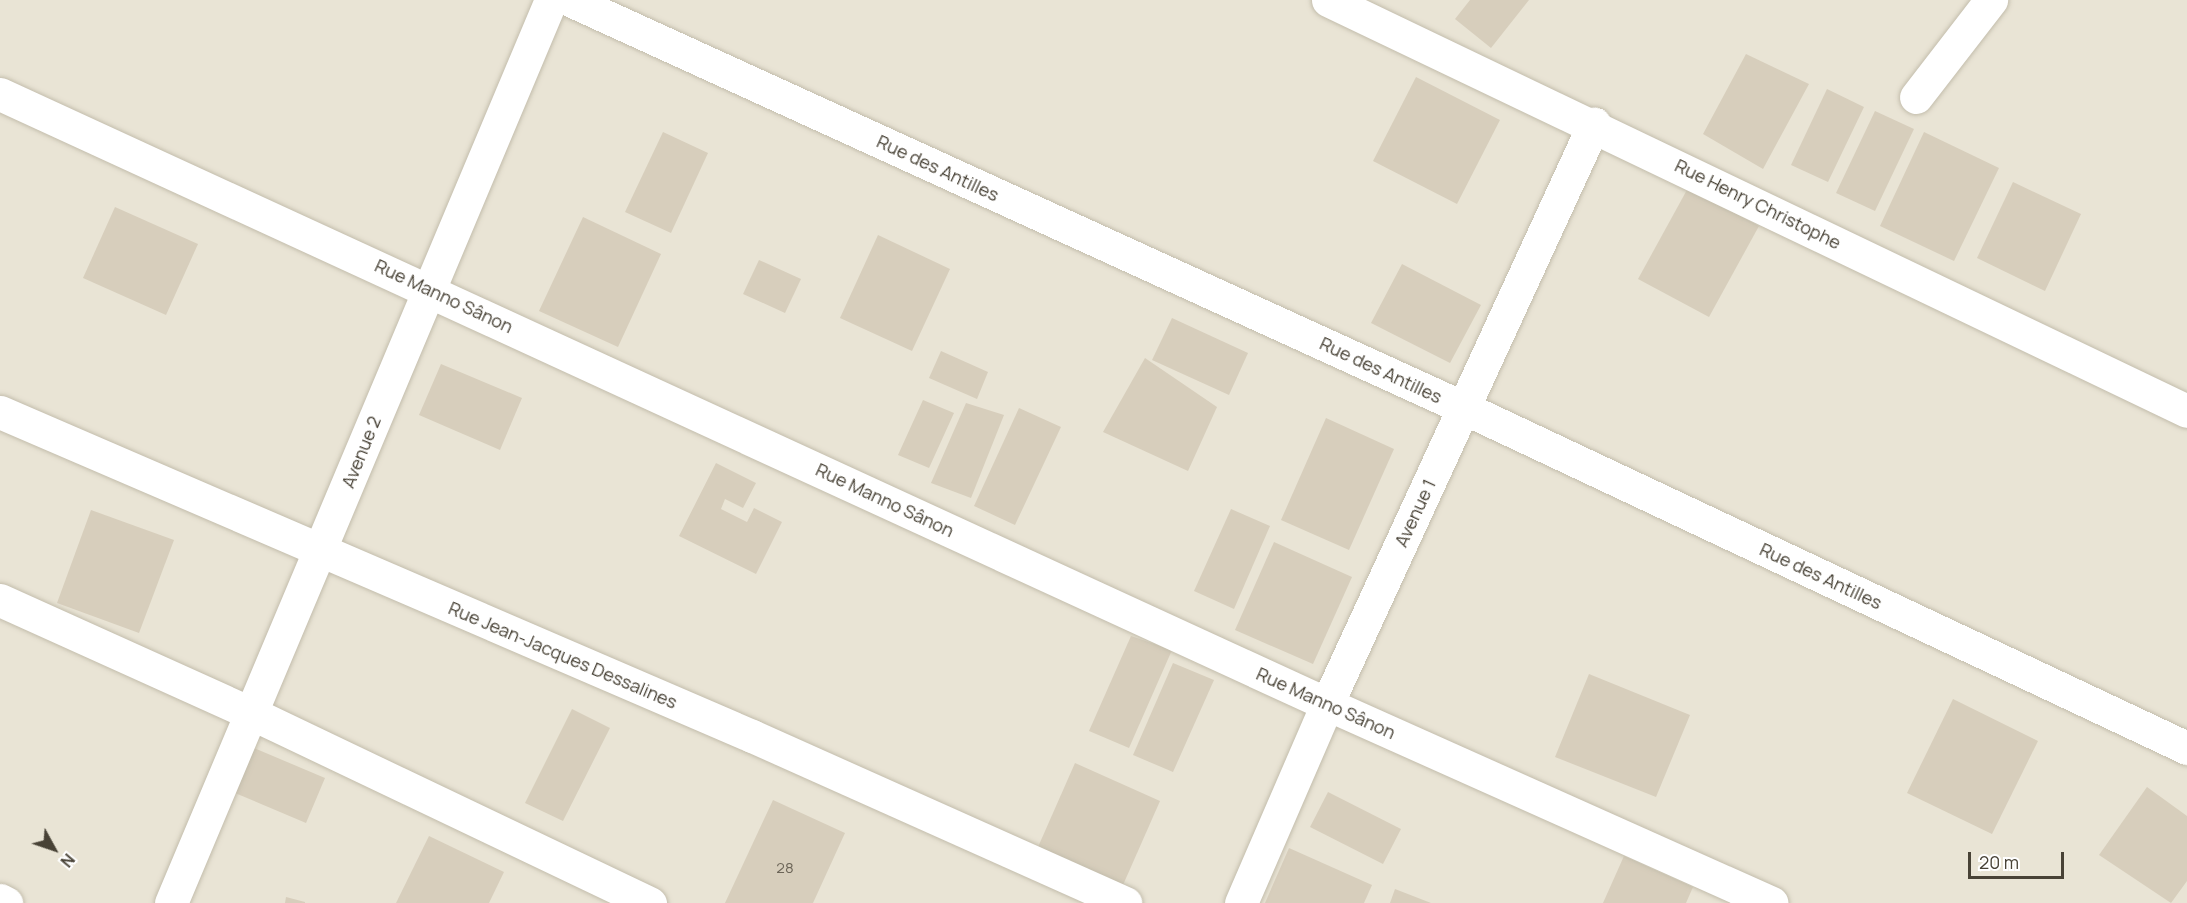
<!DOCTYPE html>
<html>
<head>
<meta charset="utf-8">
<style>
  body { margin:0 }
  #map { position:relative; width:2187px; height:903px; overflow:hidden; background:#f4f1e7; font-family:Manrope,sans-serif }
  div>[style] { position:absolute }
  .residential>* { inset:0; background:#e9e4d5 }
  .building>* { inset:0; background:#d7cebc }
  .roads { filter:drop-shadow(0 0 2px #c3bdac) drop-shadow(0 0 2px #c3bdac) }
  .minor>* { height:33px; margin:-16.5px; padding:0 16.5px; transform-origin:16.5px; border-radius:16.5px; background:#fff }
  span { translate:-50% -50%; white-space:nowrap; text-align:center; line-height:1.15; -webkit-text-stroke:5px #fff; paint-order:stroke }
  .number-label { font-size:15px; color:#6c6558 }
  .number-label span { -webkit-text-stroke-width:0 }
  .street-label { font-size:18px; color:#484236 }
  .north { position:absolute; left:24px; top:819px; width:60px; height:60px; -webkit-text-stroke:4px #fff; paint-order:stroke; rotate:130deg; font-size:16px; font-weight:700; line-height:24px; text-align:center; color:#484236 }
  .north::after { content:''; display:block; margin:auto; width:21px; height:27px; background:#484236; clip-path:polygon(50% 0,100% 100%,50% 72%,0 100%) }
  .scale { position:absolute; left:1968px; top:852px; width:96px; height:27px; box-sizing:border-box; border:3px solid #484236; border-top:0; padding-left:8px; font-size:18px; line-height:21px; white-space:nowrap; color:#484236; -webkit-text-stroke:4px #fff; paint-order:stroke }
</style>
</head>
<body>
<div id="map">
  <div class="residential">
    <div style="clip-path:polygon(0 0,2187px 0,2187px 903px,0 903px)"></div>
  </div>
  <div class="building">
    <div style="clip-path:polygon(1470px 0,1529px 0,1491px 48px,1455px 19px)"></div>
    <div style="clip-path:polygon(1746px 54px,1809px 84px,1763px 169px,1703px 134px)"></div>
    <div style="clip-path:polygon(1416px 77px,1500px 120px,1457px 204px,1373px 161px)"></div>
    <div style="clip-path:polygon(1827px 89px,1864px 107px,1828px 182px,1791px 165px)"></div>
    <div style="clip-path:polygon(1875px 111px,1914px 129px,1875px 211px,1836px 193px)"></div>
    <div style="clip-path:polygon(663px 132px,708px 153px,671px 233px,625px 212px)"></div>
    <div style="clip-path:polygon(1924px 132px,1999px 168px,1954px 261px,1880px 226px)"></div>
    <div style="clip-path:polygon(2013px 182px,2081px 214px,2045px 291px,1977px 258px)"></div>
    <div style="clip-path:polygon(1688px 188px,1759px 226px,1709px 317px,1638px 279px)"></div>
    <div style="clip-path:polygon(115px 207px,198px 244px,166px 315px,83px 278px)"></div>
    <div style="clip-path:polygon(583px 217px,661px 254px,618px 347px,539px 311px)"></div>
    <div style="clip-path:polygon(878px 235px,950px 269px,912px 351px,840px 318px)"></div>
    <div style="clip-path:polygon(759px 260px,801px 279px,785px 313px,743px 294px)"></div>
    <div style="clip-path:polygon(1402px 264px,1481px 305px,1450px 363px,1371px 323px)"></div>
    <div style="clip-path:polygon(1172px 318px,1248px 353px,1229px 395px,1152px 360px)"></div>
    <div style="clip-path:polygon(941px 351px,988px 372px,977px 399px,929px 378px)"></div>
    <div style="clip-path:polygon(1145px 358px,1217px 407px,1188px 471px,1103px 432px)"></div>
    <div style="clip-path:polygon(441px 364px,522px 398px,500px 450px,419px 415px)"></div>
    <div style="clip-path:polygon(923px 400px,954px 413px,929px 468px,898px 455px)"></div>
    <div style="clip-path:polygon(966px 403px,1004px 415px,971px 498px,931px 483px)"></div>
    <div style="clip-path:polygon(1019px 408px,1061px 427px,1015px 525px,974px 506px)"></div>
    <div style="clip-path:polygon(1326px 418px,1394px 449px,1349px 550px,1281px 520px)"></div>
    <div style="clip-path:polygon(716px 463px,756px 483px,743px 508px,725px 499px,721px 509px,747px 522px,754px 508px,782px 522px,756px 574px,679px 536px)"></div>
    <div style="clip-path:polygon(1231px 509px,1270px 526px,1234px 609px,1194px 591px)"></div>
    <div style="clip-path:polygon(91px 510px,174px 540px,139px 633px,57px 603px)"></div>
    <div style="clip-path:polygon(1274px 542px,1352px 577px,1313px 664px,1235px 630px)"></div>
    <div style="clip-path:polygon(1131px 636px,1172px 650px,1129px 748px,1089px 731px)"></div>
    <div style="clip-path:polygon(1173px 663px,1214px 680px,1173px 772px,1133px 755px)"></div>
    <div style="clip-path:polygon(1589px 674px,1690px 715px,1656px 797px,1555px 757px)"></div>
    <div style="clip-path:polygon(1953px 699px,2038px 741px,1992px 834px,1907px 793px)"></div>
    <div style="clip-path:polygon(572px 709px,610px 728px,563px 821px,525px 803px)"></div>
    <div style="clip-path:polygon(254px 748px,325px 778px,306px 823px,235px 793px)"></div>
    <div style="clip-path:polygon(1075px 763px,1160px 801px,1123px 885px,1038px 847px)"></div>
    <div style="clip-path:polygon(2147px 787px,2187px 816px,2187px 881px,2171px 903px,2099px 855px)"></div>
    <div style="clip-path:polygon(1328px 792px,1401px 829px,1383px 864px,1310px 827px)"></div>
    <div style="clip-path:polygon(773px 800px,845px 833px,813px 903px,725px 903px)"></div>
    <div style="clip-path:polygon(429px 836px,504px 872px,489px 903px,396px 903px)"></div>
    <div style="clip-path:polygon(1289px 848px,1372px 885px,1364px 903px,1265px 903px)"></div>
    <div style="clip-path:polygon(1624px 856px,1693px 887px,1686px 903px,1603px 903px)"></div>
    <div style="clip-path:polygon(1395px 889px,1431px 903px,1390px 903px)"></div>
    <div style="clip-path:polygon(286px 897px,305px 902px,305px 903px,285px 903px)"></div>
  </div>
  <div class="roads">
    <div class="minor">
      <div style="left:570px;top:0;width:983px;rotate:24.53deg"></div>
      <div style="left:1464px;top:408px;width:799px;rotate:25.19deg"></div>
      <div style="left:1328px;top:0;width:952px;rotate:25.57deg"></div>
      <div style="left:0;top:94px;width:1460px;rotate:24.69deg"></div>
      <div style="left:1327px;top:704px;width:487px;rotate:24.1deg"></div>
      <div style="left:1916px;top:97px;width:123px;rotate:-52.3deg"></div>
      <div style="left:0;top:412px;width:819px;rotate:23.31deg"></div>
      <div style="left:752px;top:736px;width:409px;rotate:24.1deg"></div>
      <div style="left:0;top:600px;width:277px;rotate:24.3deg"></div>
      <div style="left:253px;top:714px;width:440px;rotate:25.5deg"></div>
      <div style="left:0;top:900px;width:7px;rotate:27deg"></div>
      <div style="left:171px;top:903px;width:980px;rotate:-67.18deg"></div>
      <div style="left:1241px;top:903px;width:217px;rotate:-66.6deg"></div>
      <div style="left:1327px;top:704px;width:639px;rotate:-65.28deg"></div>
    </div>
  </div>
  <div class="number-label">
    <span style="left:785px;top:868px">28</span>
  </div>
  <div class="street-label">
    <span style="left:938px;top:168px;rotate:25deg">Rue des Antilles</span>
    <span style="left:1758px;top:204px;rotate:26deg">Rue Henry Christophe</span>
    <span style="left:444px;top:296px;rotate:25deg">Rue Manno Sânon</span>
    <span style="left:1381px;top:370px;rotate:25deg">Rue des Antilles</span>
    <span style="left:361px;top:452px;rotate:-68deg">Avenue 2</span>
    <span style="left:885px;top:500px;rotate:25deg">Rue Manno Sânon</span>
    <span style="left:1415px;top:513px;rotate:-65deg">Avenue 1</span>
    <span style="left:1821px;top:576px;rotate:25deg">Rue des Antilles</span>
    <span style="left:563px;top:655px;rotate:23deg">Rue Jean-Jacques Dessalines</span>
    <span style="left:1326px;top:703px;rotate:24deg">Rue Manno Sânon</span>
  </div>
  <div class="north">N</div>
  <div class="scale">20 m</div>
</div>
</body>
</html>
